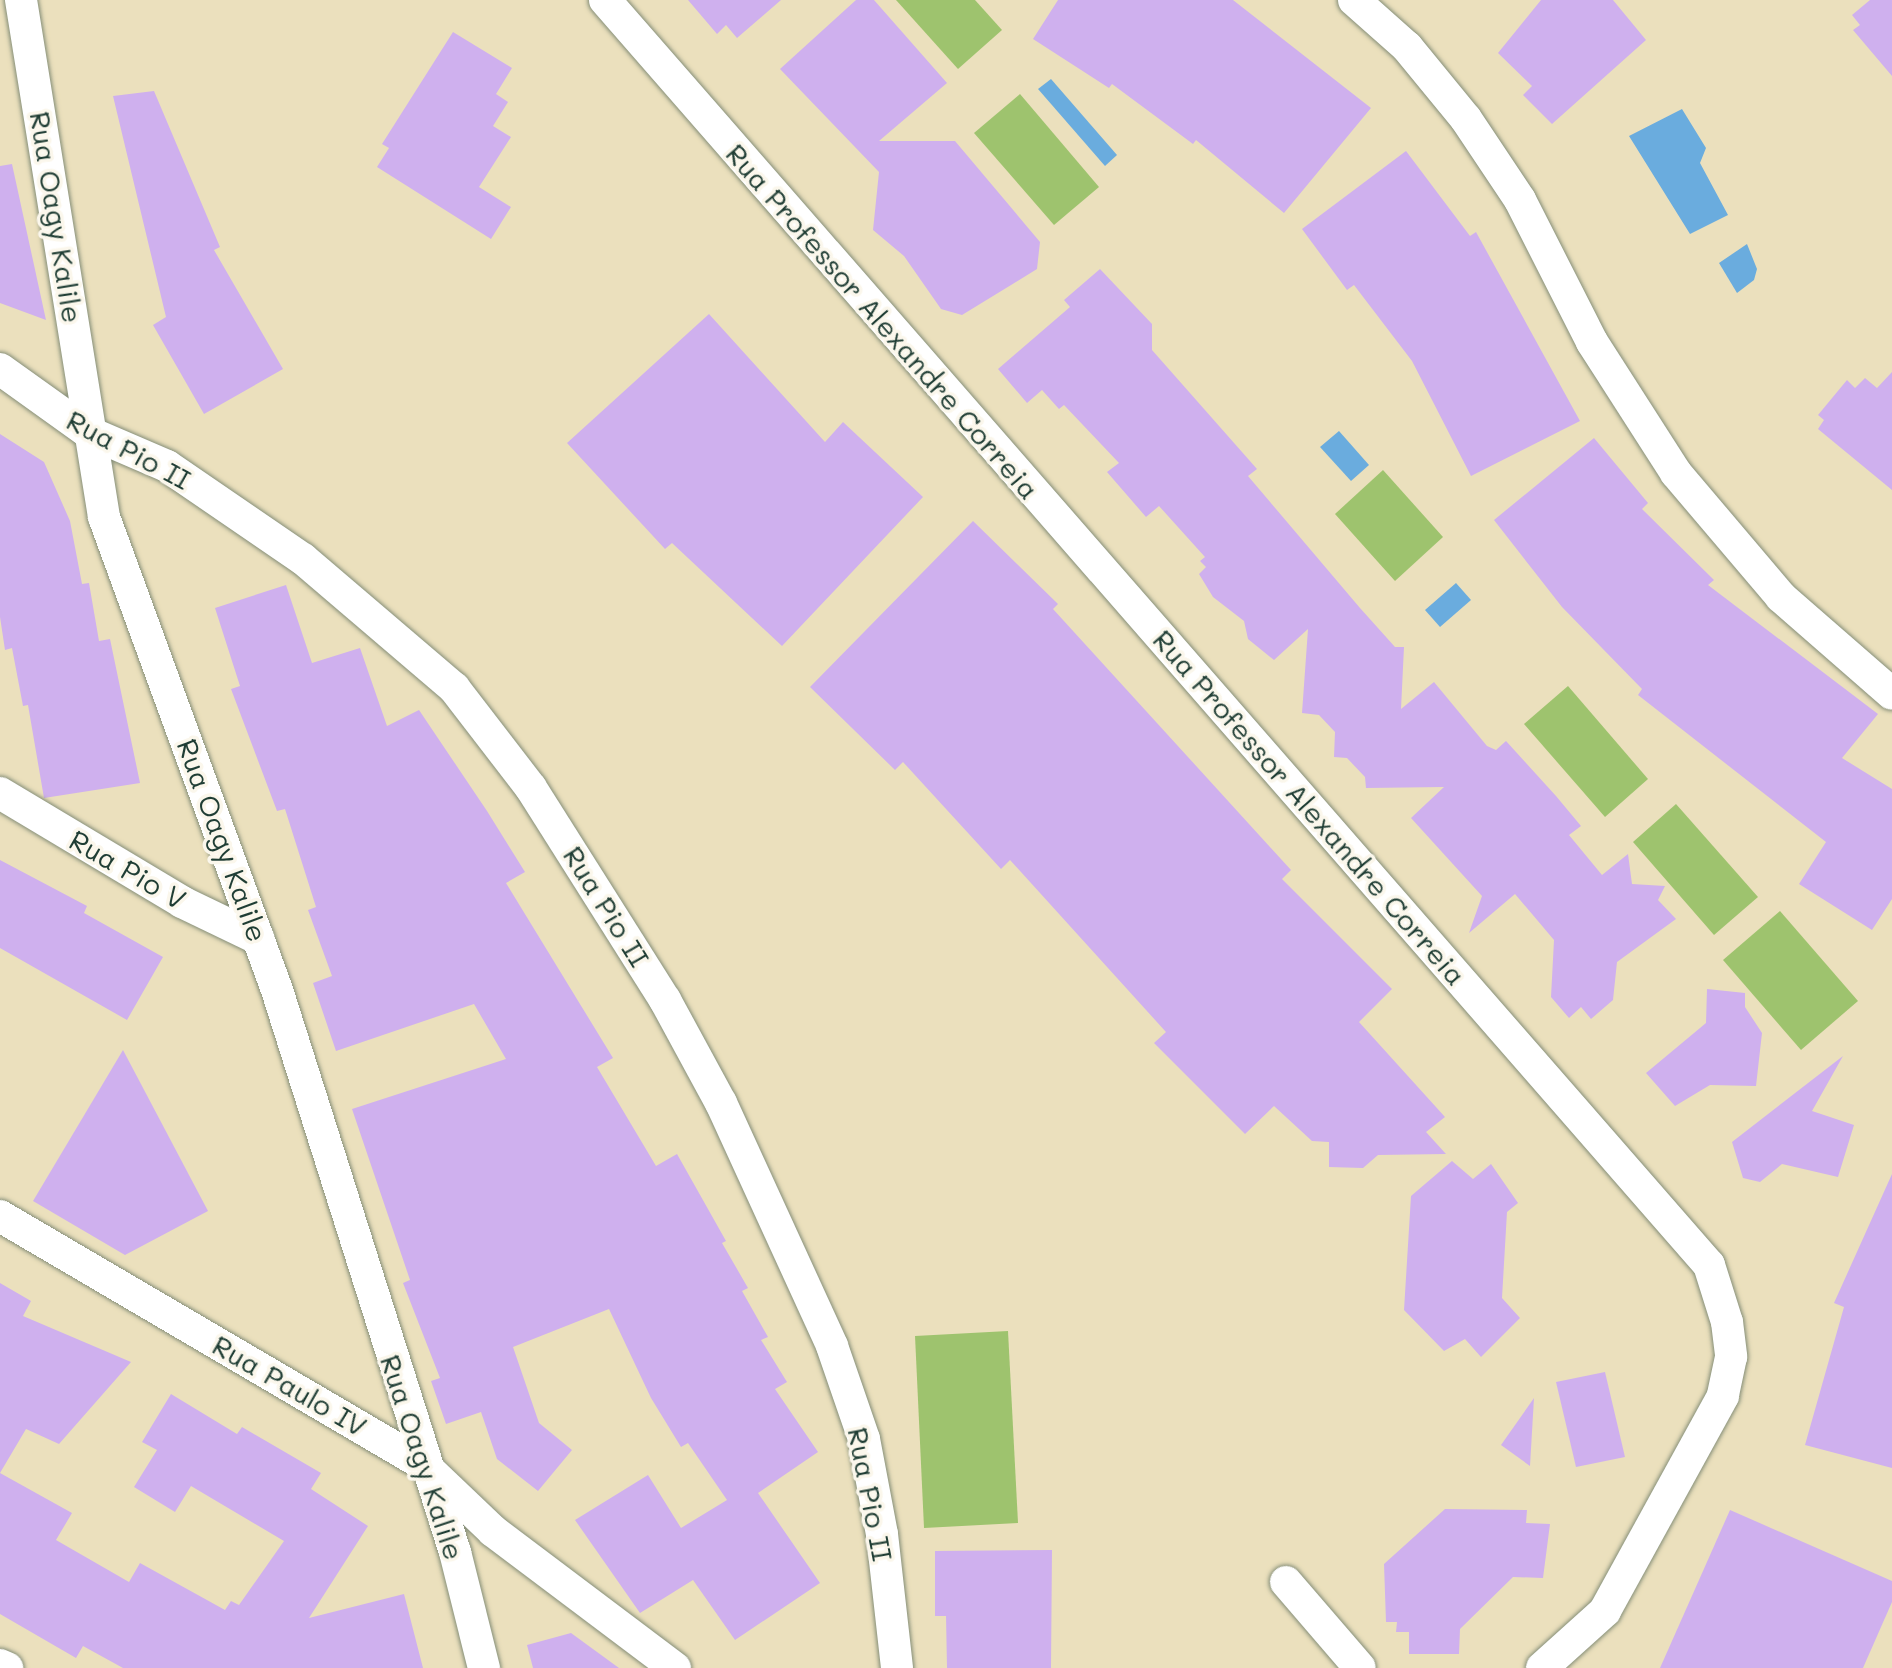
<!DOCTYPE html>
<html>
<head>
<meta charset="utf-8">
<style>
  body { margin:0 }
  #map { position:relative; width:1892px; height:1668px; overflow:hidden; background:#ebe0bd; font-family:Mali,sans-serif }
  div>[style] { position:absolute }
  .green>* { inset:0; background:#9ec36e }
  .water>* { inset:0; background:#6aacde }
  .building>* { inset:0; background:#cfb0ee }
  .roads { filter:drop-shadow(0 0 2px #858e78) drop-shadow(0 0 2px #858e78) }
  .street>* { height:32px; margin:-16px; padding:0 16px; transform-origin:16px; border-radius:16px; background:#fff }
  span { translate:-50% -50%; white-space:nowrap; text-align:center; line-height:1.15; -webkit-text-stroke:7px #fbf7ec; paint-order:stroke }
  .street-label { font-size:28px; color:#1f3d34 }
</style>
</head>
<body>
<div id="map">
  <div class="green">
    <div style="clip-path:polygon(896px 0,975px 0,1002px 30px,958px 69px)"></div>
    <div style="clip-path:polygon(1020px 94px,1099px 187px,1054px 225px,974px 133px)"></div>
    <div style="clip-path:polygon(1383px 470px,1443px 537px,1395px 581px,1335px 514px)"></div>
    <div style="clip-path:polygon(1568px 686px,1648px 779px,1605px 817px,1524px 724px)"></div>
    <div style="clip-path:polygon(1676px 804px,1758px 897px,1714px 935px,1633px 842px)"></div>
    <div style="clip-path:polygon(1780px 911px,1858px 1001px,1801px 1050px,1723px 960px)"></div>
    <div style="clip-path:polygon(1008px 1331px,1018px 1523px,924px 1528px,915px 1336px)"></div>
  </div>
  <div class="water">
    <div style="clip-path:polygon(1051px 79px,1117px 155px,1105px 166px,1038px 89px)"></div>
    <div style="clip-path:polygon(1682px 109px,1706px 148px,1700px 163px,1728px 215px,1690px 234px,1629px 136px)"></div>
    <div style="clip-path:polygon(1747px 244px,1757px 269px,1754px 280px,1737px 293px,1719px 263px)"></div>
    <div style="clip-path:polygon(1339px 431px,1369px 465px,1351px 481px,1320px 447px)"></div>
    <div style="clip-path:polygon(1456px 583px,1471px 600px,1440px 627px,1425px 610px)"></div>
  </div>
  <div class="building">
    <div style="clip-path:polygon(688px 0,781px 0,737px 38px,726px 25px,717px 34px)"></div>
    <div style="clip-path:polygon(856px 0,874px 0,947px 83px,879px 141px,955px 141px,1040px 242px,1037px 269px,962px 315px,941px 309px,904px 256px,873px 230px,879px 172px,780px 69px)"></div>
    <div style="clip-path:polygon(1058px 0,1233px 0,1371px 108px,1284px 213px,1196px 140px,1193px 144px,1112px 84px,1109px 88px,1033px 39px)"></div>
    <div style="clip-path:polygon(1541px 0,1613px 0,1646px 40px,1552px 124px,1523px 95px,1532px 86px,1498px 53px)"></div>
    <div style="clip-path:polygon(1870px 0,1892px 0,1892px 76px,1853px 30px,1860px 25px,1852px 15px)"></div>
    <div style="clip-path:polygon(453px 32px,512px 68px,496px 94px,508px 102px,493px 126px,511px 137px,479px 187px,511px 207px,491px 239px,377px 167px,389px 148px,382px 144px)"></div>
    <div style="clip-path:polygon(154px 91px,220px 247px,214px 250px,283px 369px,204px 414px,153px 325px,166px 317px,113px 96px)"></div>
    <div style="clip-path:polygon(1406px 151px,1470px 236px,1476px 232px,1580px 421px,1471px 476px,1412px 361px,1354px 285px,1347px 290px,1302px 229px)"></div>
    <div style="clip-path:polygon(12px 164px,46px 320px,0 303px,0 166px)"></div>
    <div style="clip-path:polygon(1100px 269px,1152px 324px,1152px 350px,1257px 469px,1248px 476px,1360px 608px,1395px 647px,1404px 647px,1401px 709px,1434px 682px,1487px 746px,1496px 750px,1506px 741px,1556px 796px,1581px 826px,1569px 835px,1602px 875px,1628px 854px,1632px 884px,1665px 886px,1658px 900px,1676px 919px,1617px 962px,1613px 1000px,1591px 1019px,1581px 1007px,1569px 1018px,1551px 997px,1554px 940px,1515px 894px,1469px 933px,1482px 896px,1411px 818px,1444px 787px,1366px 788px,1365px 777px,1347px 758px,1334px 757px,1335px 732px,1319px 715px,1302px 713px,1308px 629px,1274px 660px,1248px 639px,1244px 621px,1213px 597px,1199px 574px,1206px 567px,1200px 561px,1205px 557px,1159px 506px,1146px 517px,1107px 472px,1119px 463px,1064px 405px,1059px 409px,1042px 390px,1027px 403px,998px 369px,1070px 307px,1064px 300px)"></div>
    <div style="clip-path:polygon(709px 314px,825px 442px,843px 422px,923px 497px,782px 646px,672px 543px,665px 549px,567px 443px)"></div>
    <div style="clip-path:polygon(1892px 372px,1892px 490px,1818px 429px,1824px 420px,1818px 415px,1847px 380px,1855px 388px,1865px 378px,1877px 388px)"></div>
    <div style="clip-path:polygon(0 434px,44px 462px,70px 521px,82px 584px,89px 583px,99px 641px,110px 639px,140px 783px,44px 798px,28px 705px,23px 706px,12px 648px,5px 650px,0 617px)"></div>
    <div style="clip-path:polygon(1594px 438px,1648px 503px,1642px 509px,1714px 580px,1708px 585px,1878px 714px,1842px 758px,1892px 789px,1892px 899px,1872px 930px,1799px 884px,1826px 842px,1638px 695px,1642px 689px,1562px 607px,1494px 520px)"></div>
    <div style="clip-path:polygon(973px 521px,1058px 604px,1053px 609px,1291px 870px,1282px 879px,1392px 989px,1359px 1022px,1445px 1117px,1426px 1132px,1446px 1154px,1378px 1155px,1363px 1168px,1329px 1167px,1329px 1142px,1312px 1141px,1274px 1106px,1245px 1134px,1154px 1043px,1166px 1032px,1010px 860px,1001px 869px,903px 762px,895px 770px,810px 687px)"></div>
    <div style="clip-path:polygon(286px 585px,312px 663px,360px 648px,387px 726px,419px 710px,487px 811px,525px 872px,506px 883px,613px 1058px,597px 1067px,656px 1166px,677px 1154px,726px 1241px,722px 1243px,748px 1288px,742px 1291px,768px 1337px,761px 1340px,787px 1382px,775px 1389px,818px 1452px,758px 1493px,820px 1583px,735px 1640px,693px 1580px,640px 1613px,575px 1520px,648px 1475px,681px 1528px,727px 1500px,688px 1443px,681px 1447px,651px 1398px,609px 1309px,513px 1347px,539px 1423px,572px 1450px,538px 1491px,497px 1459px,481px 1412px,446px 1424px,431px 1381px,440px 1378px,403px 1283px,410px 1280px,352px 1109px,506px 1059px,474px 1004px,336px 1051px,313px 983px,332px 976px,308px 910px,316px 907px,285px 809px,277px 811px,231px 689px,240px 686px,215px 608px)"></div>
    <div style="clip-path:polygon(0 860px,87px 906px,84px 913px,163px 957px,127px 1020px,0 948px)"></div>
    <div style="clip-path:polygon(1707px 989px,1745px 993px,1745px 1007px,1762px 1033px,1756px 1086px,1710px 1085px,1675px 1106px,1646px 1073px,1706px 1023px)"></div>
    <div style="clip-path:polygon(123px 1050px,208px 1211px,125px 1255px,33px 1201px)"></div>
    <div style="clip-path:polygon(1843px 1056px,1812px 1111px,1854px 1125px,1838px 1177px,1782px 1164px,1760px 1182px,1743px 1178px,1732px 1142px)"></div>
    <div style="clip-path:polygon(1452px 1161px,1473px 1179px,1491px 1164px,1518px 1203px,1507px 1212px,1502px 1298px,1520px 1318px,1481px 1357px,1465px 1339px,1444px 1351px,1404px 1310px,1411px 1196px)"></div>
    <div style="clip-path:polygon(1892px 1174px,1892px 1468px,1805px 1445px,1844px 1307px,1834px 1303px)"></div>
    <div style="clip-path:polygon(0 1283px,31px 1301px,23px 1316px,131px 1362px,59px 1444px,26px 1429px,0 1473px,72px 1513px,56px 1540px,129px 1582px,140px 1563px,225px 1610px,231px 1601px,239px 1605px,284px 1541px,191px 1486px,175px 1512px,134px 1487px,157px 1450px,142px 1442px,171px 1394px,237px 1434px,242px 1427px,321px 1473px,311px 1489px,368px 1526px,309px 1618px,404px 1594px,423px 1668px,123px 1668px,83px 1646px,76px 1658px,0 1614px)"></div>
    <div style="clip-path:polygon(1605px 1372px,1625px 1457px,1576px 1467px,1556px 1382px)"></div>
    <div style="clip-path:polygon(1534px 1398px,1530px 1466px,1501px 1445px)"></div>
    <div style="clip-path:polygon(1445px 1509px,1527px 1510px,1526px 1523px,1550px 1524px,1543px 1578px,1513px 1577px,1460px 1629px,1459px 1654px,1409px 1654px,1409px 1632px,1396px 1632px,1397px 1622px,1386px 1622px,1384px 1564px)"></div>
    <div style="clip-path:polygon(1730px 1510px,1892px 1581px,1892px 1602px,1863px 1668px,1660px 1668px)"></div>
    <div style="clip-path:polygon(1052px 1550px,1051px 1668px,947px 1668px,946px 1616px,935px 1616px,935px 1551px)"></div>
    <div style="clip-path:polygon(571px 1633px,619px 1668px,533px 1668px,527px 1645px)"></div>
  </div>
  <div class="roads">
    <div class="street">
      <div style="left:21px;top:0;width:524px;rotate:80.88deg"></div>
      <div style="left:104px;top:517px;width:504px;rotate:69.91deg"></div>
      <div style="left:277px;top:990px;width:590px;rotate:72.43deg"></div>
      <div style="left:455px;top:1552px;width:120px;rotate:76deg"></div>
      <div style="left:605px;top:0;width:1679px;rotate:48.89deg"></div>
      <div style="left:1709px;top:1265px;width:60px;rotate:72.5deg"></div>
      <div style="left:1727px;top:1322px;width:35px;rotate:83deg"></div>
      <div style="left:1731px;top:1357px;width:40px;rotate:102deg"></div>
      <div style="left:1723px;top:1396px;width:245px;rotate:118.8deg"></div>
      <div style="left:1605px;top:1611px;width:85px;rotate:137.9deg"></div>
      <div style="left:1354px;top:0;width:71px;rotate:41.6deg"></div>
      <div style="left:1407px;top:47px;width:93px;rotate:50.7deg"></div>
      <div style="left:1466px;top:119px;width:97px;rotate:56.3deg"></div>
      <div style="left:1520px;top:200px;width:159px;rotate:63.1deg"></div>
      <div style="left:1592px;top:342px;width:156px;rotate:57.3deg"></div>
      <div style="left:1676px;top:473px;width:162px;rotate:49.7deg"></div>
      <div style="left:1781px;top:597px;width:147px;rotate:41.1deg"></div>
      <div style="left:0;top:369px;width:108px;rotate:35.6deg"></div>
      <div style="left:88px;top:432px;width:86px;rotate:23.3deg"></div>
      <div style="left:167px;top:466px;width:165px;rotate:34.4deg"></div>
      <div style="left:303px;top:559px;width:199px;rotate:40.5deg"></div>
      <div style="left:454px;top:688px;width:126px;rotate:52.4deg"></div>
      <div style="left:531px;top:788px;width:251px;rotate:57.7deg"></div>
      <div style="left:665px;top:1000px;width:117px;rotate:61.5deg"></div>
      <div style="left:721px;top:1103px;width:267px;rotate:65.4deg"></div>
      <div style="left:832px;top:1346px;width:98px;rotate:71deg"></div>
      <div style="left:864px;top:1439px;width:97px;rotate:79.3deg"></div>
      <div style="left:882px;top:1534px;width:135px;rotate:83.6deg"></div>
      <div style="left:0;top:793px;width:212px;rotate:30.9deg"></div>
      <div style="left:182px;top:902px;width:85px;rotate:25.7deg"></div>
      <div style="left:0;top:1216px;width:492px;rotate:30.4deg"></div>
      <div style="left:424px;top:1465px;width:95px;rotate:43.7deg"></div>
      <div style="left:493px;top:1531px;width:228px;rotate:37deg"></div>
      <div style="left:1286px;top:1582px;width:113px;rotate:49.3deg"></div>
      <div style="left:0;top:1665px;width:8px;rotate:23deg"></div>
    </div>
  </div>
  <div class="street-label">
    <span style="left:57px;top:217px;rotate:81deg">Rua Oagy Kalile</span>
    <span style="left:883px;top:321px;rotate:49deg">Rua Professor Alexandre Correia</span>
    <span style="left:129px;top:449px;rotate:28deg">Rua Pio II</span>
    <span style="left:1310px;top:807px;rotate:49deg">Rua Professor Alexandre Correia</span>
    <span style="left:223px;top:840px;rotate:70deg">Rua Oagy Kalile</span>
    <span style="left:128px;top:869px;rotate:30deg">Rua Pio V</span>
    <span style="left:607px;top:906px;rotate:58deg">Rua Pio II</span>
    <span style="left:290px;top:1385px;rotate:30deg">Rua Paulo IV</span>
    <span style="left:423px;top:1457px;rotate:72deg">Rua Oagy Kalile</span>
    <span style="left:871px;top:1494px;rotate:79deg">Rua Pio II</span>
  </div>
</div>
</body>
</html>
